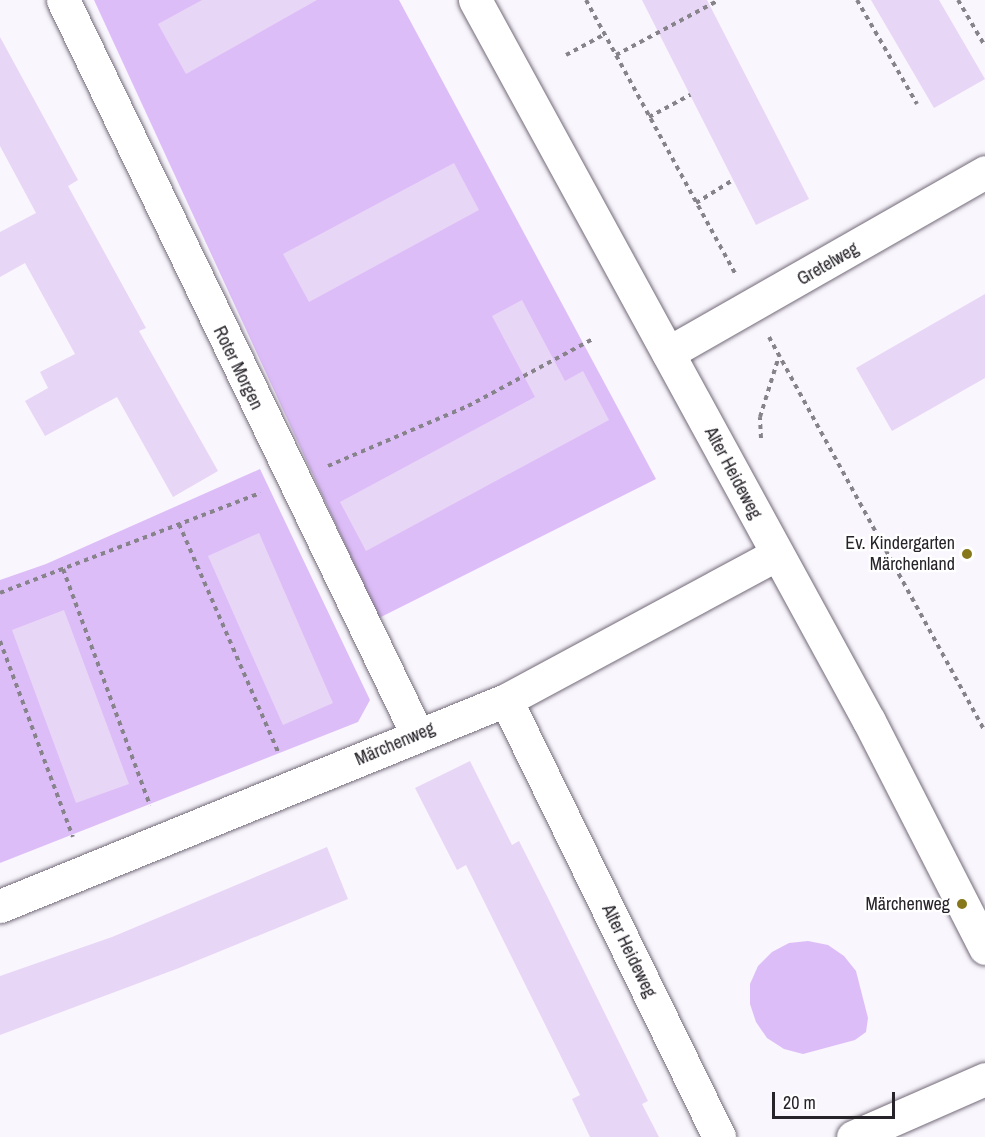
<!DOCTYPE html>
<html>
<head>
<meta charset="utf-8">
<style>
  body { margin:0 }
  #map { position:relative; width:985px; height:1137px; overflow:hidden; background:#f9f6fd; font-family:"Archivo Narrow",sans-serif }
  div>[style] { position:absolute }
  .green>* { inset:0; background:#ddbdf8 }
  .building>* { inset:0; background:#e8d6f7 }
  .path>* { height:4px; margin-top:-2px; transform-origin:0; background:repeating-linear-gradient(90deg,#86838a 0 4.5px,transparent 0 9px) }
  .roads { filter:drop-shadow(0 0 2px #736b79) drop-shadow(0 0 2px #736b79) }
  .minor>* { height:33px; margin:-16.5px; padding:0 16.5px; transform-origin:16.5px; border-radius:16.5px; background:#fff }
  .tertiary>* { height:33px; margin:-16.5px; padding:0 16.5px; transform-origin:16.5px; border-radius:16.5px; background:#fff }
  .dots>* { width:16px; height:16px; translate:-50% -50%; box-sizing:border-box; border:3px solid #fff; border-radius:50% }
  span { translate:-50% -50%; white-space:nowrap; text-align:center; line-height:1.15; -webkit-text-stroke:4.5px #fff; paint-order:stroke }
  .street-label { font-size:18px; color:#27232a }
  .poi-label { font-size:18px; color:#27232a }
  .right { translate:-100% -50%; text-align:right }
  .scale { position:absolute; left:772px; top:1092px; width:123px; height:27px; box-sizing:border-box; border:3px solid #27232a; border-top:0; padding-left:8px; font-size:18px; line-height:21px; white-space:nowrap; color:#27232a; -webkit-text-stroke:4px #fff; paint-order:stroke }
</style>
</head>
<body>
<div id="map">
  <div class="green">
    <div style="clip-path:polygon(94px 0,399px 0,656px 479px,379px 618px)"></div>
    <div style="clip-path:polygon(260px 469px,370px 700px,358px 722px,0 863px,0 580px,46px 564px)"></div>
    <div style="clip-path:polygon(808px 941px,828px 945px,844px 956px,856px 971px,868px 1018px,866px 1032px,855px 1040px,803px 1054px,784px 1049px,767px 1038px,756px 1022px,750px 1004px,750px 984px,758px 966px,772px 952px,789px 943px)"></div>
  </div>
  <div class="building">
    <div style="clip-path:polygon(202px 0,317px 0,186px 74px,158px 24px)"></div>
    <div style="clip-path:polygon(642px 0,707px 0,809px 199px,756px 225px)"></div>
    <div style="clip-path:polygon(871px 0,939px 0,985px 79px,934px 108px)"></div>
    <div style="clip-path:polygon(0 37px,78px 180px,68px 186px,146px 328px,139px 331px,218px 471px,173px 497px,117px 397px,45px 436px,25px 401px,48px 388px,40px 372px,75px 354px,25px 263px,0 277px,0 232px,36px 213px,0 146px)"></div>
    <div style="clip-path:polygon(454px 163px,479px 210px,309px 302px,283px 254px)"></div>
    <div style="clip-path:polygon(985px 294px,985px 378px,892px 431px,856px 368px)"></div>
    <div style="clip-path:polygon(522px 300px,565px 381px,583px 371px,609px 420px,366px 551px,340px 502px,535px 397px,492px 316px)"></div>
    <div style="clip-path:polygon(259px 533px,333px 703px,283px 725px,208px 556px)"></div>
    <div style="clip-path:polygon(64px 610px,129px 784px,76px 803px,12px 630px)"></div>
    <div style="clip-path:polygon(470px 761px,512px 845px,519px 841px,549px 900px,648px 1101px,642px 1104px,659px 1137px,590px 1137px,572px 1099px,580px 1095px,466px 865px,457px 870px,415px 788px)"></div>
    <div style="clip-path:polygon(327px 847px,348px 899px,179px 968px,0 1035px,0 976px,112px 937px)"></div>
  </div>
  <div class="path">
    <div style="left:586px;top:0;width:311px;rotate:61.4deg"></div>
    <div style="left:857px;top:0;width:120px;rotate:60deg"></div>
    <div style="left:958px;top:0;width:53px;rotate:59.6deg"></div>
    <div style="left:566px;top:55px;width:44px;rotate:-28.3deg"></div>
    <div style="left:616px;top:55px;width:117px;rotate:-28.1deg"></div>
    <div style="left:649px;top:117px;width:47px;rotate:-28.2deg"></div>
    <div style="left:696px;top:203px;width:44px;rotate:-31.9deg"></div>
    <div style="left:769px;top:337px;width:449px;rotate:61.3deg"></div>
    <div style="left:761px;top:438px;width:21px;rotate:-93deg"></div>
    <div style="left:760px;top:417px;width:64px;rotate:-72.7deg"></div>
    <div style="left:328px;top:466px;width:152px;rotate:-23.2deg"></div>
    <div style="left:468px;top:406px;width:140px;rotate:-28.2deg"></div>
    <div style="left:179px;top:524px;width:249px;rotate:66.5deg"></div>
    <div style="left:63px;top:569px;width:252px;rotate:69.8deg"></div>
    <div style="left:0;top:593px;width:279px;rotate:-21deg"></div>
    <div style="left:0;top:641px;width:209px;rotate:69.6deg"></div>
  </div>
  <div class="roads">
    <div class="minor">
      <div style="left:63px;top:0;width:815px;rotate:64.25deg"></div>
      <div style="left:668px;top:353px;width:365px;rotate:-29.7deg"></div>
      <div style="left:506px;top:700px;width:486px;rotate:64deg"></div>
      <div style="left:0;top:906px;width:546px;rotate:-22.15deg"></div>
      <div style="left:506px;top:700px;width:308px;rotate:-28.3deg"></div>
      <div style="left:853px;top:1137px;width:144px;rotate:-23.7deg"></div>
    </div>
    <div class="tertiary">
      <div style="left:475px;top:0;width:822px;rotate:61.35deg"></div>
      <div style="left:869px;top:721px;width:255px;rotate:62.9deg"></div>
    </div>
  </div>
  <div class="dots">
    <div style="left:967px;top:554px;background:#87771b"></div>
    <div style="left:962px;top:904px;background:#87771b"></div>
  </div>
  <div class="street-label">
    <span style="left:828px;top:264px;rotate:-30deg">Gretelweg</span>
    <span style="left:238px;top:368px;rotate:64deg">Roter Morgen</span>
    <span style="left:733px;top:473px;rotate:62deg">Alter Heideweg</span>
    <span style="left:395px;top:744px;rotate:-23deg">Märchenweg</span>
    <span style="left:629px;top:951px;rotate:64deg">Alter Heideweg</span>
  </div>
  <div class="poi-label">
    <span class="right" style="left:955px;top:554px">Ev. Kindergarten<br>Märchenland</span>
    <span class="right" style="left:950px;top:904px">Märchenweg</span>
  </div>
  <div class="scale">20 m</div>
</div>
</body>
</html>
